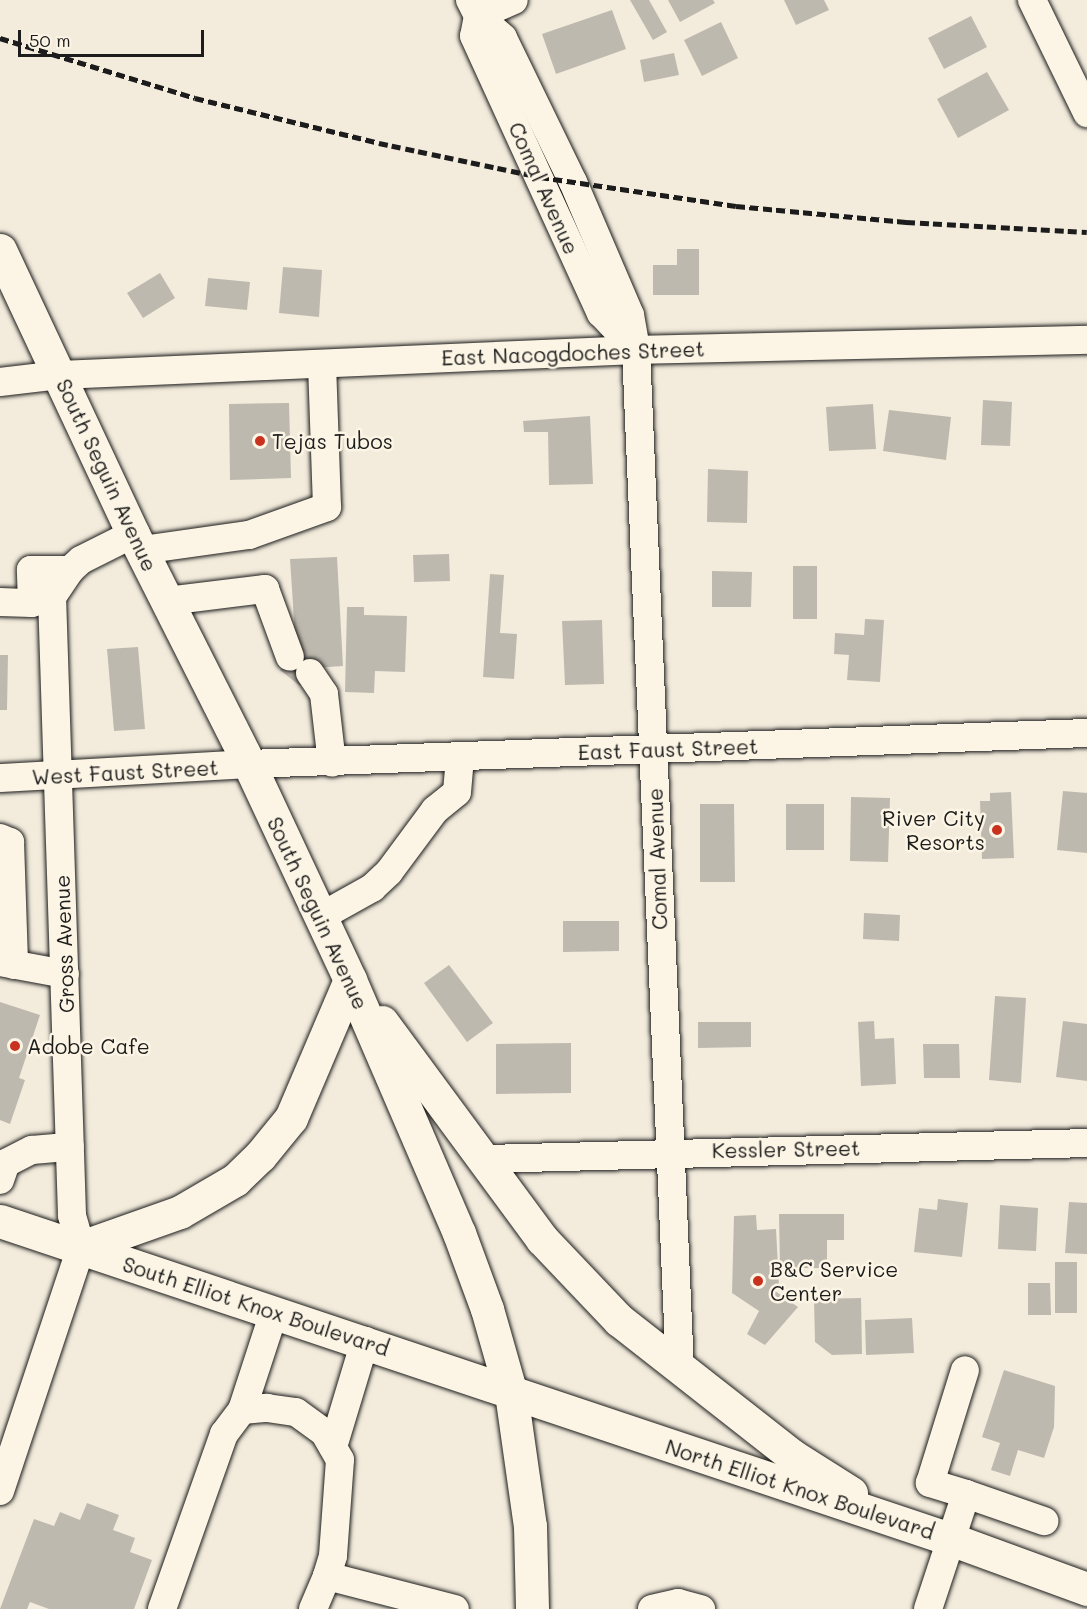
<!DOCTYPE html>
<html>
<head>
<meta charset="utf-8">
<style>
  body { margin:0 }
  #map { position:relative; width:1087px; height:1609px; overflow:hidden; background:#f3ecdd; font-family:Mali,sans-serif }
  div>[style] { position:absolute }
  .building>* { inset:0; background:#beb9ae }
  .roads { filter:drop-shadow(0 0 2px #1c1c1c) drop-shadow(0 0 2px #1c1c1c) }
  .minor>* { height:28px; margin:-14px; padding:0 14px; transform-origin:14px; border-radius:14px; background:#fcf5e5 }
  .major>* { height:33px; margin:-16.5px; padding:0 16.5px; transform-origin:16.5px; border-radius:16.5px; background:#fcf5e5 }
  .rail>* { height:4.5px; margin-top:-2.25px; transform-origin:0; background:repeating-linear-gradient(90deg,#1c1c1c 0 9px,transparent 0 13.5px) }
  .dots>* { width:16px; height:16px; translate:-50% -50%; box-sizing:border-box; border:3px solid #fcf5e5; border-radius:50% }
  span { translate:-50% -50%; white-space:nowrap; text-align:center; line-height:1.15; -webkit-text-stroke:5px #fcf5e5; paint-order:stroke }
  .street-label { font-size:21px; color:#1c1c1c }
  .poi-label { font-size:21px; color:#1c1c1c }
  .left { translate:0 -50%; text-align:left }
  .right { translate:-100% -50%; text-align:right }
  .scale { position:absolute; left:18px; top:30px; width:186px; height:27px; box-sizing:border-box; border:3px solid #1c1c1c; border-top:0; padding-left:8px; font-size:18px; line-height:21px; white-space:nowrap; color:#1c1c1c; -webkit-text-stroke:4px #fcf5e5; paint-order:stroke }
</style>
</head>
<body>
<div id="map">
  <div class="building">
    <div style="clip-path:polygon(630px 0,649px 0,667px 32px,653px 40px)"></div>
    <div style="clip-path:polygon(668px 0,713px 0,715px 3px,680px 22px)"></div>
    <div style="clip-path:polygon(784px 0,824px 0,829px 10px,796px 25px)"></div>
    <div style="clip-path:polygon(612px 10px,626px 49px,556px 74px,542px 34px)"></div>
    <div style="clip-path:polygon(971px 16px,987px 47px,944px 69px,928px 38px)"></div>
    <div style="clip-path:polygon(721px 22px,738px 58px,702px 76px,684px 40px)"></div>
    <div style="clip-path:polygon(674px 53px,679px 75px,644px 82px,640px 60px)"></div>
    <div style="clip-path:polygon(987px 72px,1009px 110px,958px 138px,937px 99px)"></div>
    <div style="clip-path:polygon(677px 249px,699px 249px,699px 295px,653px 295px,653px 265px,677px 265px)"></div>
    <div style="clip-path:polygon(283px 267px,322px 270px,319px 317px,279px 313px)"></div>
    <div style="clip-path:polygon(160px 273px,175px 298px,143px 318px,127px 293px)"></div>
    <div style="clip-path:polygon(208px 278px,250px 282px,247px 310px,205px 306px)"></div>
    <div style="clip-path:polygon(983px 400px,1012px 402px,1010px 446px,981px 445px)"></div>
    <div style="clip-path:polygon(289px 403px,291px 478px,230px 480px,229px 404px)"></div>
    <div style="clip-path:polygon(873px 404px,876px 449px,829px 451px,826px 407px)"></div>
    <div style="clip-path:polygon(889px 410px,951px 417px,946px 460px,883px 451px)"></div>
    <div style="clip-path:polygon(590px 416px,593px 484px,549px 485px,548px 432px,524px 432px,523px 421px)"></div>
    <div style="clip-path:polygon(708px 469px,748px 471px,747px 523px,707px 522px)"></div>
    <div style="clip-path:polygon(449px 554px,450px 581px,414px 582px,413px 555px)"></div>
    <div style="clip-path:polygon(337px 557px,343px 666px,314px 668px,300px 686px,280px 670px,296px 651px,290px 559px)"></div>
    <div style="clip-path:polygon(793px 566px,817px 566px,817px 619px,793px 619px)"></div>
    <div style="clip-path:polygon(712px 571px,752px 572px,751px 607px,712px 607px)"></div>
    <div style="clip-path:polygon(490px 574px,504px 575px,500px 633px,517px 634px,514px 679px,483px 677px)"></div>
    <div style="clip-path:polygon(347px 607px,364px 607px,364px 615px,407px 616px,405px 672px,375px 671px,374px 693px,345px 692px)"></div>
    <div style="clip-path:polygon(865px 619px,884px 620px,880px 682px,847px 680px,849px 655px,834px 654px,835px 633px,864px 635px)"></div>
    <div style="clip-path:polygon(602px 620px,604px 684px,565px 685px,562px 621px)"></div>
    <div style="clip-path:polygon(138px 647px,145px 729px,114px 731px,107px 649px)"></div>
    <div style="clip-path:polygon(0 655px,8px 655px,7px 710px,0 710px)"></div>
    <div style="clip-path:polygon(1063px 791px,1087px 793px,1087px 853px,1057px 850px)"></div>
    <div style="clip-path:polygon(1011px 792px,1014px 858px,982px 859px,980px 801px,990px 801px,990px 793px)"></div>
    <div style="clip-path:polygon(851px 797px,890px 798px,888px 862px,850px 861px)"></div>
    <div style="clip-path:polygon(700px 804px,734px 804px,735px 882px,700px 882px)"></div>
    <div style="clip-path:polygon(786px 804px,824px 804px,824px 850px,786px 850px)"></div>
    <div style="clip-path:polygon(864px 913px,900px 915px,899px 941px,863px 939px)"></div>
    <div style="clip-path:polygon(563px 921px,619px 921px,619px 951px,563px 952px)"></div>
    <div style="clip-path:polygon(449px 965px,493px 1023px,467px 1042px,424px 983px)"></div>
    <div style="clip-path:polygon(995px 996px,1026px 998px,1021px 1083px,989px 1080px)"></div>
    <div style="clip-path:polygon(0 1002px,40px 1015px,19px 1078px,25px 1080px,10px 1124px,0 1120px)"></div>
    <div style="clip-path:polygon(874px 1021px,875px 1039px,894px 1038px,896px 1084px,861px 1086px,858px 1022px)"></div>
    <div style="clip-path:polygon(1063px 1021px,1087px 1024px,1087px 1081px,1056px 1077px)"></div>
    <div style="clip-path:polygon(698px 1022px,751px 1022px,751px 1047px,698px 1048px)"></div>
    <div style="clip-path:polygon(571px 1043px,571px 1093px,496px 1094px,496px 1044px)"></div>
    <div style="clip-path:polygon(923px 1044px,959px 1044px,960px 1078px,924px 1078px)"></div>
    <div style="clip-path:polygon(938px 1199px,968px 1203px,962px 1257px,914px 1252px,919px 1208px,937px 1210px)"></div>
    <div style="clip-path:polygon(1069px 1202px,1087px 1203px,1087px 1254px,1065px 1253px)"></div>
    <div style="clip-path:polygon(1000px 1205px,1038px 1208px,1036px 1251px,998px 1249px)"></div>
    <div style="clip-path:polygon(779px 1214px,844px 1214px,844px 1240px,827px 1240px,827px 1268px,780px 1268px)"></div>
    <div style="clip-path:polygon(756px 1215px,757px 1230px,776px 1229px,779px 1286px,775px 1291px,798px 1307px,765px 1345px,747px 1334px,759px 1311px,732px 1293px,734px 1216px)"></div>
    <div style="clip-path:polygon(1055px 1262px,1077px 1262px,1077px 1313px,1055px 1313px)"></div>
    <div style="clip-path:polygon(1028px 1283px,1050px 1283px,1051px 1315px,1028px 1315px)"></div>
    <div style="clip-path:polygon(861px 1298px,862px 1354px,832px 1355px,815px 1342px,814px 1299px)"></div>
    <div style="clip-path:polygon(912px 1318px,914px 1353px,866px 1355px,865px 1320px)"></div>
    <div style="clip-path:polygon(1004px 1370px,1055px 1386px,1054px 1427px,1044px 1458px,1018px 1450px,1010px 1476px,991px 1470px,1000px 1443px,982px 1437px)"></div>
    <div style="clip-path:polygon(87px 1503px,119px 1515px,113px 1530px,135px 1538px,130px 1552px,152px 1560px,134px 1609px,49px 1609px,30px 1602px,27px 1609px,0 1609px,34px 1519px,54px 1526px,60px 1512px,80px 1520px)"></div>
  </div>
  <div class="roads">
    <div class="minor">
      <div style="left:470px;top:0;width:18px;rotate:63deg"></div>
      <div style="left:478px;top:16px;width:33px;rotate:41deg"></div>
      <div style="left:503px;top:38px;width:160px;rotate:64.1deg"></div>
      <div style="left:573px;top:182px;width:145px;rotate:66.8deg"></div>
      <div style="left:630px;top:315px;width:36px;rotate:80deg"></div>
      <div style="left:636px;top:350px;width:1019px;rotate:87.53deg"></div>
      <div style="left:1032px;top:0;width:126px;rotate:64deg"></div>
      <div style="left:478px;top:16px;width:20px;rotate:101deg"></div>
      <div style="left:474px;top:36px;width:305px;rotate:65.4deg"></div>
      <div style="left:601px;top:313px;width:51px;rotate:46.6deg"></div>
      <div style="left:478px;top:16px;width:39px;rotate:-24deg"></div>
      <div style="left:0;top:382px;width:60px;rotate:-6.7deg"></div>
      <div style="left:60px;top:375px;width:577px;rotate:-2.49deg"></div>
      <div style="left:636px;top:350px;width:451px;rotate:-1.3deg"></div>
      <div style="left:142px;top:550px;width:108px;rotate:-8deg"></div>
      <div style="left:249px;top:535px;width:83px;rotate:-19.7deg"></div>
      <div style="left:327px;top:507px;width:143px;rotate:-92deg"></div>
      <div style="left:167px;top:601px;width:99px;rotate:-7deg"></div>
      <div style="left:265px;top:589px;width:72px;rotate:69.8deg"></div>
      <div style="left:0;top:602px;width:32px;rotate:2deg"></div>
      <div style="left:32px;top:603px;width:33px;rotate:-92deg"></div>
      <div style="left:31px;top:570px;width:39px"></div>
      <div style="left:310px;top:673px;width:25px;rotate:56deg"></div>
      <div style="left:324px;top:694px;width:69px;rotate:83.4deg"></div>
      <div style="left:0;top:778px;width:249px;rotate:-3.2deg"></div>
      <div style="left:249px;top:764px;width:839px;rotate:-2.12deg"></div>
      <div style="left:0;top:838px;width:11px;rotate:22deg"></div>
      <div style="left:10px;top:842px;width:123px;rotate:88.1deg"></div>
      <div style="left:320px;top:917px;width:60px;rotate:-29.1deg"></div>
      <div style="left:372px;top:888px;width:23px;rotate:-43deg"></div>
      <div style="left:389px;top:872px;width:77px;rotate:-53.4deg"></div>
      <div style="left:435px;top:810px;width:28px;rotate:-39deg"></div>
      <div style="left:457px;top:792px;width:36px;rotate:-85deg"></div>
      <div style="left:0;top:962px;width:66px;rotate:10.5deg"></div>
      <div style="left:486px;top:1159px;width:601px;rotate:-1.52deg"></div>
      <div style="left:0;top:1180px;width:18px;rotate:-71deg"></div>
      <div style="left:6px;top:1163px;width:29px;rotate:-27deg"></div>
      <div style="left:32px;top:1150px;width:38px;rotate:-5deg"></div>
      <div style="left:242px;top:1410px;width:103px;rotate:-71.9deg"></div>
      <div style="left:333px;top:1447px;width:111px;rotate:-73.2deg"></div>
      <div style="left:0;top:1491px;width:257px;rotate:-71.6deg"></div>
      <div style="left:81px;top:1247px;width:33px;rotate:-106deg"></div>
      <div style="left:72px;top:1215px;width:618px;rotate:-91.85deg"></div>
      <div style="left:52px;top:597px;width:32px;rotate:-56deg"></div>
      <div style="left:70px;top:570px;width:15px;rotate:-42deg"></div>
      <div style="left:81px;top:560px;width:58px;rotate:-26.6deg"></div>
      <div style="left:966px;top:1494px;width:83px;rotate:19.1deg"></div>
      <div style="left:162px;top:1609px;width:186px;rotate:-70.5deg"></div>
      <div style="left:224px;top:1434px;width:30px;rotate:-53deg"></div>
      <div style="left:242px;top:1410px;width:25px;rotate:-5deg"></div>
      <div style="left:267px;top:1408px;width:29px;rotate:8deg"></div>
      <div style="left:296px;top:1412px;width:34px;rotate:36deg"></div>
      <div style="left:324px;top:1432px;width:32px;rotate:60deg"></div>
      <div style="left:340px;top:1460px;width:96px;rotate:94.2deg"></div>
      <div style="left:333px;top:1556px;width:21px;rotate:107deg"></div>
      <div style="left:327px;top:1576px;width:132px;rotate:14.5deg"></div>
      <div style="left:313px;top:1609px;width:36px;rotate:-67deg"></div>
      <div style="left:652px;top:1609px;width:27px;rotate:-13deg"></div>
      <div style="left:678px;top:1603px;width:24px;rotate:15deg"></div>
      <div style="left:928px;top:1609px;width:121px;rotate:-71.7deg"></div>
      <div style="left:966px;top:1494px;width:38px;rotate:-163deg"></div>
      <div style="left:930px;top:1483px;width:118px;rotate:-72.8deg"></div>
    </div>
    <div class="major">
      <div style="left:0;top:250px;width:314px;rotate:64.9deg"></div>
      <div style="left:133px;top:534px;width:258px;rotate:63.2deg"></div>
      <div style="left:249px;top:764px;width:238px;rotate:64.9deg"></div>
      <div style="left:350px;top:980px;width:275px;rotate:66.7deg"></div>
      <div style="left:459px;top:1233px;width:81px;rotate:69.8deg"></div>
      <div style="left:487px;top:1309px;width:87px;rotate:74.1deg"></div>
      <div style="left:511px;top:1393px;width:134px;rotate:81.9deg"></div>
      <div style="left:530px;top:1526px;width:83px;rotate:88.6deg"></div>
      <div style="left:382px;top:1022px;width:270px;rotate:53.6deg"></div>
      <div style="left:542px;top:1239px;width:112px;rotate:46.5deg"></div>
      <div style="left:619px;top:1320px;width:219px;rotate:38.1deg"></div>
      <div style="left:791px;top:1455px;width:71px;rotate:32.3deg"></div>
      <div style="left:0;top:1221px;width:1002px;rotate:18.51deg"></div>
      <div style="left:950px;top:1539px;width:146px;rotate:20.1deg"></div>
      <div style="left:81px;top:1247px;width:105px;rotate:-19.5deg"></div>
      <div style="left:180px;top:1212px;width:64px;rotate:-30.2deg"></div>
      <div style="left:235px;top:1180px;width:35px;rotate:-44deg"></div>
      <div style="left:260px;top:1156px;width:49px;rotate:-50.8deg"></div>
      <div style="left:291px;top:1118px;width:150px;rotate:-66.9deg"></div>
    </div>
  </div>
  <div class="rail">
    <div style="left:0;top:38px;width:204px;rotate:17.1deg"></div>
    <div style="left:195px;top:98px;width:189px;rotate:13.7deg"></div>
    <div style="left:379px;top:143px;width:165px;rotate:11.9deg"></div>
    <div style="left:540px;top:177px;width:198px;rotate:8.4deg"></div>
    <div style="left:736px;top:206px;width:171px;rotate:5.4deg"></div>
    <div style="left:906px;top:222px;width:181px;rotate:3.2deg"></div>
  </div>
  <div class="dots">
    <div style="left:260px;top:441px;background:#c8321e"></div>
    <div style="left:997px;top:830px;background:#c8321e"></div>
    <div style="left:15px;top:1046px;background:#c8321e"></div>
    <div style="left:758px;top:1281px;background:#c8321e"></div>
  </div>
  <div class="street-label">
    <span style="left:544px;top:188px;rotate:66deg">Comal Avenue</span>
    <span style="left:573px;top:353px;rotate:-2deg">East Nacogdoches Street</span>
    <span style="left:107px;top:475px;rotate:65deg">South Seguin Avenue</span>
    <span style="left:668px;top:749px;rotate:-2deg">East Faust Street</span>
    <span style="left:125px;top:772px;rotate:-3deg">West Faust Street</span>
    <span style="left:657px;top:859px;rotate:-92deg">Comal Avenue</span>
    <span style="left:318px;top:913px;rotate:65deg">South Seguin Avenue</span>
    <span style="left:64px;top:944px;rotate:-92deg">Gross Avenue</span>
    <span style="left:786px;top:1149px;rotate:-1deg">Kessler Street</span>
    <span style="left:256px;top:1306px;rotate:18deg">South Elliot Knox Boulevard</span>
    <span style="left:800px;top:1489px;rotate:18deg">North Elliot Knox Boulevard</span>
  </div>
  <div class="poi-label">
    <span class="left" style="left:272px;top:441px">Tejas Tubos</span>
    <span class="right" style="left:985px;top:830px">River City<br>Resorts</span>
    <span class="left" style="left:27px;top:1046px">Adobe Cafe</span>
    <span class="left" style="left:770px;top:1281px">B&amp;C Service<br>Center</span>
  </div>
  <div class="scale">50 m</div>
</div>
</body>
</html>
